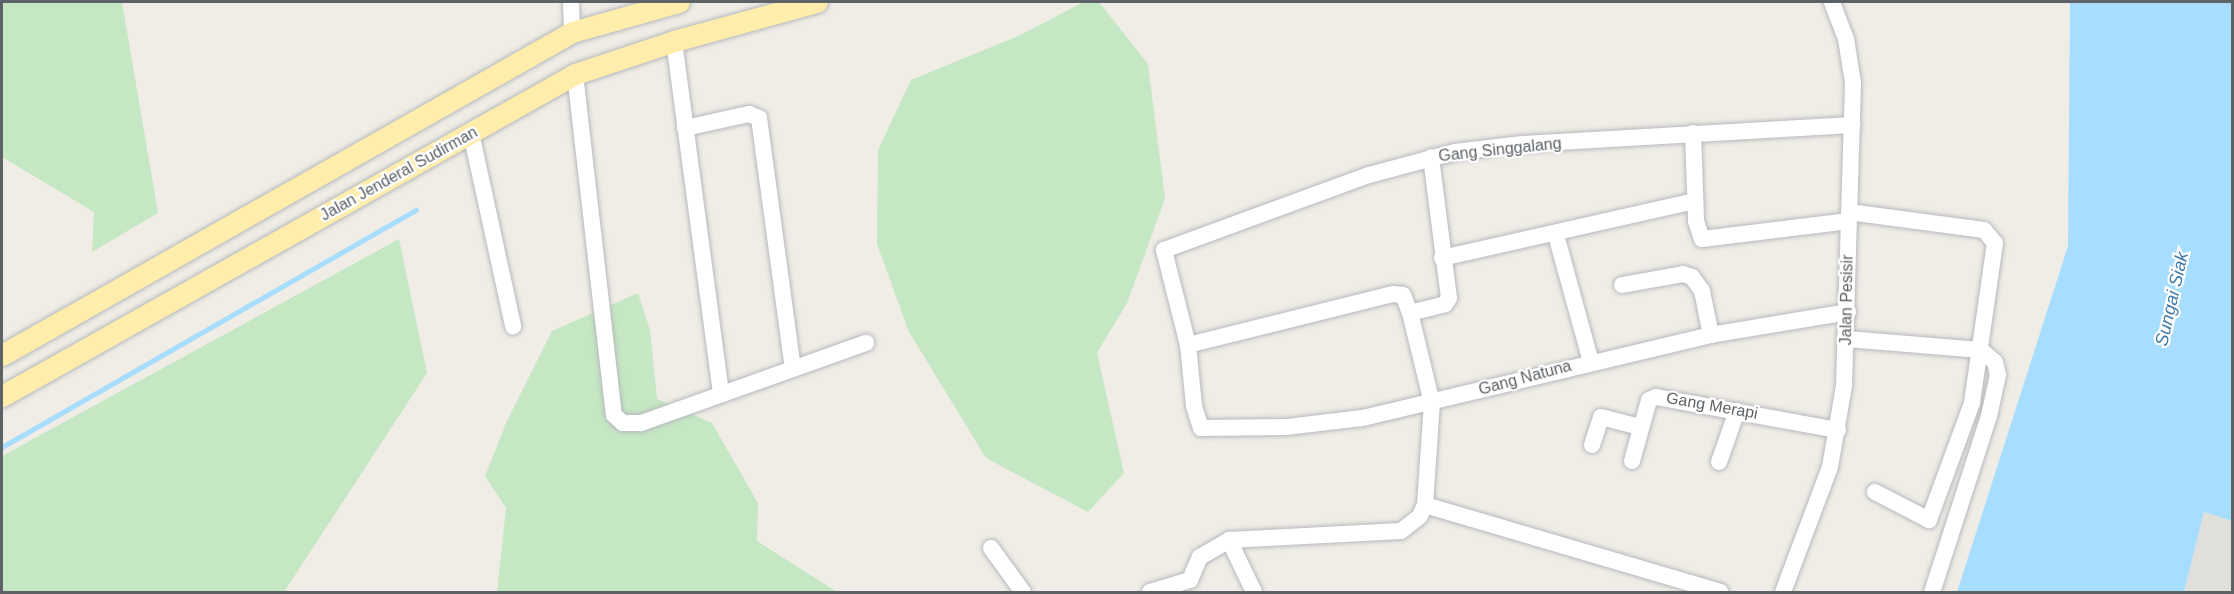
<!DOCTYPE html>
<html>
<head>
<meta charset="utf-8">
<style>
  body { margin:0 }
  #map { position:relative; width:2234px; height:594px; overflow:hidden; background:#f0ede6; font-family:Arial,sans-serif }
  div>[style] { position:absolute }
  .industrial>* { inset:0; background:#e1dfda }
  .green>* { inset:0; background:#c5e7c3 }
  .water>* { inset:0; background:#a7ddff }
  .stream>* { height:4.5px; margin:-2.25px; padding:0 2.25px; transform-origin:2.25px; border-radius:2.25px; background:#a7ddff }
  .roads { filter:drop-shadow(0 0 2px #b6b9bd) drop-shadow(0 0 2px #b6b9bd) }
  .minor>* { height:16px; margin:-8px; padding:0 8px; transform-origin:8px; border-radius:8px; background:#fff }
  .major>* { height:21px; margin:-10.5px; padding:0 10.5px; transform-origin:10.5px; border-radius:10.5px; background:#ffedac }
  span { translate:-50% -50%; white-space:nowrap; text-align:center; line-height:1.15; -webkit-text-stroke:4.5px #fff; paint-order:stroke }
  .street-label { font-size:16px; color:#5d6266 }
  .water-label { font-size:18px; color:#4079a9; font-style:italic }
  .frame { position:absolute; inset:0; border:3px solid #5d6266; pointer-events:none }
</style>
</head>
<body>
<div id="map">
  <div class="industrial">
    <div style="clip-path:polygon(2204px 511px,2232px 521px,2232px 592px,2184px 592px)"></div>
  </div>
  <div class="green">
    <div style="clip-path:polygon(2px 2px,122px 2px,158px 213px,92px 252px,94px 212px,2px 157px)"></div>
    <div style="clip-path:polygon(1084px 2px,1099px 2px,1148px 64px,1165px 199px,1127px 303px,1097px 353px,1124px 473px,1088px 512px,986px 458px,909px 332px,877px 244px,878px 150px,911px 80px,1018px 36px)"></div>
    <div style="clip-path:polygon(399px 239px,427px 373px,284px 592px,2px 592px,2px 456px)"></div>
    <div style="clip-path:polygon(638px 293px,650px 330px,657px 399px,712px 423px,758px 503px,757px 541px,837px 592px,497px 592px,506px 508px,485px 476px,506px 423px,552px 331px)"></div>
  </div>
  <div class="water">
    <div style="clip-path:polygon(2070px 2px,2232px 2px,2232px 521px,2204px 512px,2184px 592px,1957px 592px,2068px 246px)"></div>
  </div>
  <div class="stream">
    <div style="left:2px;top:447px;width:477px;rotate:-29.8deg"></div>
  </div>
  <div class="roads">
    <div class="minor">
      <div style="left:571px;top:2px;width:30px;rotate:88deg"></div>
      <div style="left:674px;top:41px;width:356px;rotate:82.4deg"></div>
      <div style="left:575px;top:74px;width:343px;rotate:83.5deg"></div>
      <div style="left:614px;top:415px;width:12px;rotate:42deg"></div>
      <div style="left:623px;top:423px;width:18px"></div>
      <div style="left:641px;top:423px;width:239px;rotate:-19.6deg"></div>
      <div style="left:685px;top:128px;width:66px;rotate:-12.3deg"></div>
      <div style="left:749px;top:114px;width:11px;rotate:22deg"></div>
      <div style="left:759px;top:118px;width:253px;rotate:82.3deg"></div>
      <div style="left:471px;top:133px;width:198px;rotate:77.7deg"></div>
      <div style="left:1693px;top:133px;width:88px;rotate:88deg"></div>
      <div style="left:1696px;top:221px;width:19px;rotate:72deg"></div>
      <div style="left:1702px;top:239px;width:148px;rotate:-7deg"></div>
      <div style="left:1849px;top:212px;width:136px;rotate:7.6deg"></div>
      <div style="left:1984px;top:230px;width:17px;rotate:50deg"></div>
      <div style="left:1995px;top:243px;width:162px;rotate:98.2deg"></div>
      <div style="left:1972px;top:403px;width:125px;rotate:110.2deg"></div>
      <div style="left:1929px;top:520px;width:61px;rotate:-152.6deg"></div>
      <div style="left:1556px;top:235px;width:132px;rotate:74.6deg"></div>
      <div style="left:1442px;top:258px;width:259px;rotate:-12.7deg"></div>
      <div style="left:1622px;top:285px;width:62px;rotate:-10.2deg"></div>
      <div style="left:1683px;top:274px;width:9px;rotate:18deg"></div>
      <div style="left:1692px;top:277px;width:17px;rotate:54deg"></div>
      <div style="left:1702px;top:291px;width:45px;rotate:78.4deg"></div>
      <div style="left:1848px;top:312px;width:139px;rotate:170.5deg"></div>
      <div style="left:1711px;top:335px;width:359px;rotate:166.6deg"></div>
      <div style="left:1362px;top:418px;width:77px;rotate:173.2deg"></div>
      <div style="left:1286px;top:427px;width:85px;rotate:179.3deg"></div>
      <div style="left:1201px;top:428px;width:23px;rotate:-108deg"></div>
      <div style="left:1194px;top:406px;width:61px;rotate:-95.6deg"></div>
      <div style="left:1188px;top:345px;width:98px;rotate:-104.2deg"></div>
      <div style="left:1164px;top:250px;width:218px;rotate:-20.1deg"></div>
      <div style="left:1369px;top:175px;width:89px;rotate:-15deg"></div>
      <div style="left:1455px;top:152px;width:68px;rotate:-6.7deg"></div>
      <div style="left:1523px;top:144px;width:330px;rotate:-3.3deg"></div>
      <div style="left:1847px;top:339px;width:134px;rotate:4.7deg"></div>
      <div style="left:1981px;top:350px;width:18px;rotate:41deg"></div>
      <div style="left:1995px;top:362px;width:13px;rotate:77deg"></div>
      <div style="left:1998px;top:375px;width:42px;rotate:102.4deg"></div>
      <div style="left:1989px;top:416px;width:185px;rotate:107.9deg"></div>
      <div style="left:1188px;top:345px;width:211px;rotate:-14deg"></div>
      <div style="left:1393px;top:294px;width:10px;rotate:6deg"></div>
      <div style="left:1403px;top:295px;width:19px;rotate:69deg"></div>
      <div style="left:1592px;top:445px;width:29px;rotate:-72deg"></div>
      <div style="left:1601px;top:417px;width:40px;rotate:14.4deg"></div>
      <div style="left:1632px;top:461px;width:63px;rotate:-74.4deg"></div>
      <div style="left:1649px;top:400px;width:8px;rotate:-23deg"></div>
      <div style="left:1656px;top:397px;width:185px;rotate:10.3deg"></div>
      <div style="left:1719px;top:462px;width:54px;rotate:-70.6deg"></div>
      <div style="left:1425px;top:505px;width:308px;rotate:16.4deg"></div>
      <div style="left:1229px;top:540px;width:58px;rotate:64.3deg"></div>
      <div style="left:991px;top:548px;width:54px;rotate:54deg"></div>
      <div style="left:1150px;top:592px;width:42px;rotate:-16.7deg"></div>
      <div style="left:1190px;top:580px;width:25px;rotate:-67deg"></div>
      <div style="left:1200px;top:557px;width:34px;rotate:-30deg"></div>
      <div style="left:1229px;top:540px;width:172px;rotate:-3deg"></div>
      <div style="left:1401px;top:531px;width:24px;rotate:-38deg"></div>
      <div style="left:1420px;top:516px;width:12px;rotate:-66deg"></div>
      <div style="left:1425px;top:505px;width:102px;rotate:-86.1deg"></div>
      <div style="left:1432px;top:403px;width:93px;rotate:-103.7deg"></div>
      <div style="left:1410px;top:313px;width:36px;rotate:-14deg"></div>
      <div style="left:1445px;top:304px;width:7px;rotate:-56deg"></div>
      <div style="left:1449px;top:298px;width:142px;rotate:-97.3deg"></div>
      <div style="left:1783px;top:592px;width:134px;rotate:-69.4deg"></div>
      <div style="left:1830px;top:467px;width:82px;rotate:-80.2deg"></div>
      <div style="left:1844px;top:386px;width:303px;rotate:-88.3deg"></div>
      <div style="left:1853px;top:83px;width:45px;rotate:-99deg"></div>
      <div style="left:1846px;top:39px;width:40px;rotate:-111deg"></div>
    </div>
    <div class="major">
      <div style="left:2px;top:355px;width:655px;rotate:-29.54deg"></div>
      <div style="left:572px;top:32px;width:111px;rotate:-15.7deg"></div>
      <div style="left:2px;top:396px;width:657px;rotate:-29.33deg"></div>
      <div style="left:575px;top:74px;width:104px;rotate:-18.4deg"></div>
      <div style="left:674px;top:41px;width:148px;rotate:-15.3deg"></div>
    </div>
  </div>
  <div class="street-label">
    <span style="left:1500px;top:150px;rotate:-6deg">Gang Singgalang</span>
    <span style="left:399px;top:174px;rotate:-29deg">Jalan Jenderal Sudirman</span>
    <span style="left:1847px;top:300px;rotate:-89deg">Jalan Pesisir</span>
    <span style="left:1525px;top:378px;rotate:-15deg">Gang Natuna</span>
    <span style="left:1712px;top:406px;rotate:10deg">Gang Merapi</span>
  </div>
  <div class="water-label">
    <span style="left:2172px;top:299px;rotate:-77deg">Sungai Siak</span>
  </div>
  <div class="frame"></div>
</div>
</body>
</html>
